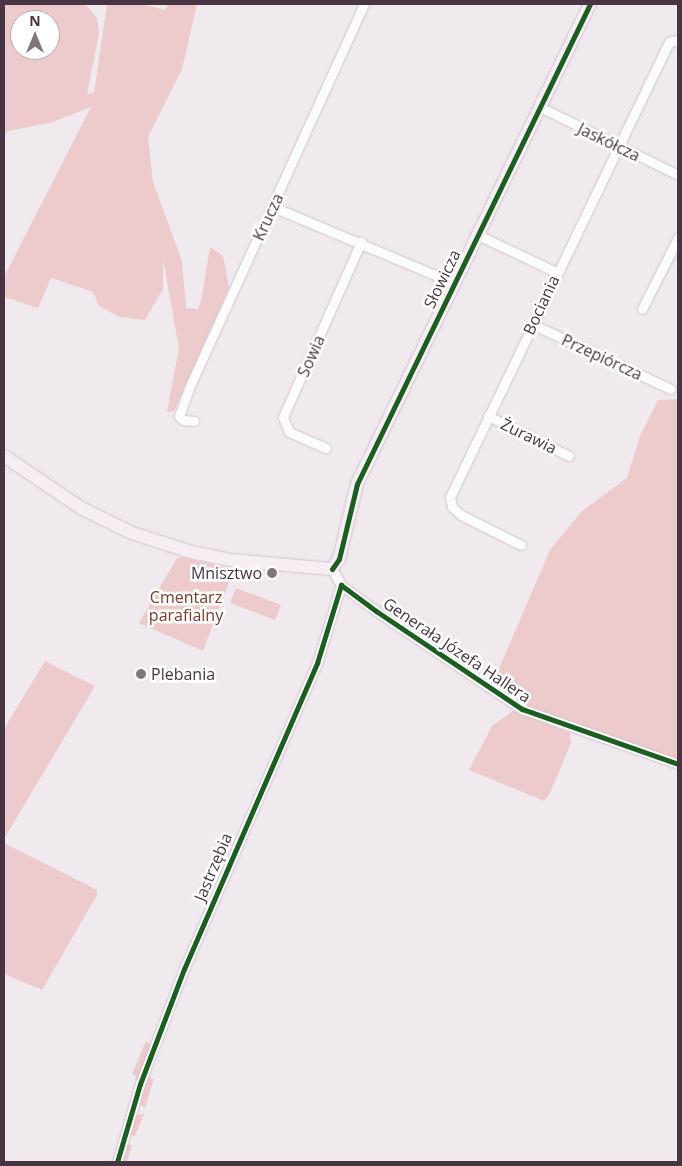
<!DOCTYPE html>
<html>
<head>
<meta charset="utf-8">
<style>
  body { margin:0 }
  #map { position:relative; width:682px; height:1166px; overflow:hidden; background:#f0eaef; font-family:"Open Sans",sans-serif }
  div>[style] { position:absolute }
  .green>* { inset:0; background:#edcacb }
  .roads { filter:drop-shadow(0 0 1px #cfc6cd) drop-shadow(0 0 1px #cfc6cd) }
  .street>* { height:9px; margin:-4.5px; padding:0 4.5px; transform-origin:4.5px; border-radius:4.5px; background:#fdfcfd }
  .secondary>* { height:12px; margin:-6px; padding:0 6px; transform-origin:6px; border-radius:6px; background:#f7eef4 }
  .cycleway>* { height:5px; margin:-2.5px; padding:0 2.5px; transform-origin:2.5px; border-radius:2.5px; background:#1b5e20 }
  .dots>* { width:14px; height:14px; translate:-50% -50%; box-sizing:border-box; border:2px solid #fff; border-radius:50% }
  span { translate:-50% -50%; white-space:nowrap; text-align:center; line-height:1.15; -webkit-text-stroke:5px #fff; paint-order:stroke }
  .street-label { font-size:16px; color:#473543 }
  .poi-label { font-size:16px; color:#473543 }
  .right { translate:-100% -50%; text-align:right }
  .left { translate:0 -50%; text-align:left }
  .park-label { font-size:16px; color:#7c3925 }
  .frame { position:absolute; inset:0; border:5px solid #473543; pointer-events:none }
  .north { position:absolute; left:10px; top:10px; width:50px; height:50px; box-sizing:border-box; background:#fff; border:1px solid #b5aeb4; border-radius:50%; rotate:0deg; font-size:14px; font-weight:700; line-height:20px; text-align:center; color:#473543 }
  .north::after { content:''; display:block; margin:auto; width:18px; height:22px; background:#82747f; clip-path:polygon(50% 0,100% 100%,50% 72%,0 100%) }
</style>
</head>
<body>
<div id="map">
  <div class="green">
    <div style="clip-path:polygon(evenodd,4px 4px,85px 4px,97px 18px,99px 34px,87px 94px,94px 93px,107px 4px,141px 4px,166px 10px,167px 4px,197px 4px,182px 69px,148px 137px,153px 182px,182px 261px,186px 308px,198px 309px,201px 301px,210px 247px,223px 256px,229px 288px,174px 411px,167px 412px,179px 348px,163px 259px,163px 289px,145px 320px,120px 317px,99px 306px,93px 292px,51px 278px,38px 308px,4px 297px,4px 277px,91px 107px,50px 123px,8px 131px,4px 135px,4px 4px,20px 20px,50px 20px,50px 50px,20px 50px,20px 20px)"></div>
    <div style="clip-path:polygon(678px 399px,678px 761px,523px 705px,492px 685px,550px 550px,582px 511px,627px 478px,640px 436px,658px 400px)"></div>
    <div style="clip-path:polygon(181px 557px,234px 569px,203px 651px,139px 623px,177px 558px)"></div>
    <div style="clip-path:polygon(236px 588px,281px 605px,275px 620px,230px 603px)"></div>
    <div style="clip-path:polygon(45px 661px,95px 686px,4px 839px,4px 729px)"></div>
    <div style="clip-path:polygon(514px 710px,570px 733px,571px 743px,550px 793px,544px 801px,469px 770px,492px 726px)"></div>
    <div style="clip-path:polygon(4px 843px,97px 890px,97px 895px,42px 990px,4px 974px)"></div>
    <div style="clip-path:polygon(146px 1041px,151px 1045px,139px 1080px,135px 1080px,136px 1076px,132px 1074px)"></div>
    <div style="clip-path:polygon(146px 1076px,154px 1079px,145px 1108px,137px 1103px)"></div>
    <div style="clip-path:polygon(144px 1114px,135px 1136px,128px 1134px,133px 1115px)"></div>
    <div style="clip-path:polygon(124px 1144px,132px 1145px,127px 1162px,120px 1162px)"></div>
  </div>
  <div class="roads">
    <div class="street">
      <div style="left:540px;top:107px;width:154px;rotate:26.2deg"></div>
      <div style="left:273px;top:207px;width:196px;rotate:22.8deg"></div>
      <div style="left:478px;top:235px;width:86px;rotate:25.4deg"></div>
      <div style="left:642px;top:309px;width:80px;rotate:-63.1deg"></div>
      <div style="left:532px;top:324px;width:153px;rotate:25.1deg"></div>
      <div style="left:488px;top:416px;width:90px;rotate:26.3deg"></div>
      <div style="left:194px;top:421px;width:11px;rotate:-175deg"></div>
      <div style="left:183px;top:420px;width:6px;rotate:-135deg"></div>
      <div style="left:179px;top:416px;width:30px;rotate:-70deg"></div>
      <div style="left:189px;top:388px;width:422px;rotate:-65.5deg"></div>
      <div style="left:326px;top:448px;width:40px;rotate:-156.6deg"></div>
      <div style="left:289px;top:432px;width:16px;rotate:-112deg"></div>
      <div style="left:283px;top:417px;width:192px;rotate:-66deg"></div>
      <div style="left:521px;top:545px;width:67px;rotate:-153.4deg"></div>
      <div style="left:461px;top:515px;width:12px;rotate:-138deg"></div>
      <div style="left:452px;top:507px;width:10px;rotate:-101deg"></div>
      <div style="left:450px;top:497px;width:505px;rotate:-64.3deg"></div>
      <div style="left:669px;top:42px;width:9px;rotate:-13deg"></div>
      <div style="left:332px;top:569px;width:18px;rotate:61deg"></div>
      <div style="left:341px;top:585px;width:44px;rotate:36.6deg"></div>
      <div style="left:376px;top:611px;width:176px;rotate:33.9deg"></div>
      <div style="left:522px;top:709px;width:165px;rotate:19.4deg"></div>
      <div style="left:117px;top:1162px;width:81px;rotate:-73.6deg"></div>
      <div style="left:140px;top:1084px;width:123px;rotate:-69.1deg"></div>
      <div style="left:184px;top:969px;width:334px;rotate:-66.5deg"></div>
      <div style="left:317px;top:663px;width:82px;rotate:-72.9deg"></div>
    </div>
    <div class="secondary">
      <div style="left:4px;top:456px;width:93px;rotate:34deg"></div>
      <div style="left:81px;top:508px;width:57px;rotate:26.1deg"></div>
      <div style="left:132px;top:533px;width:62px;rotate:17.9deg"></div>
      <div style="left:191px;top:552px;width:41px;rotate:11.3deg"></div>
      <div style="left:231px;top:560px;width:101px;rotate:5.1deg"></div>
      <div style="left:332px;top:569px;width:12px;rotate:-55deg"></div>
      <div style="left:339px;top:559px;width:77px;rotate:-76.5deg"></div>
      <div style="left:357px;top:484px;width:534px;rotate:-64.11deg"></div>
    </div>
  </div>
  <div class="cycleway">
    <div style="left:332px;top:569px;width:12px;rotate:-55deg"></div>
    <div style="left:339px;top:559px;width:77px;rotate:-76.5deg"></div>
    <div style="left:357px;top:484px;width:534px;rotate:-64.11deg"></div>
    <div style="left:117px;top:1162px;width:81px;rotate:-73.6deg"></div>
    <div style="left:140px;top:1084px;width:123px;rotate:-69.1deg"></div>
    <div style="left:184px;top:969px;width:334px;rotate:-66.5deg"></div>
    <div style="left:317px;top:663px;width:82px;rotate:-72.9deg"></div>
    <div style="left:341px;top:585px;width:44px;rotate:36.6deg"></div>
    <div style="left:376px;top:611px;width:176px;rotate:33.9deg"></div>
    <div style="left:522px;top:709px;width:165px;rotate:19.4deg"></div>
  </div>
  <div class="dots">
    <div style="left:272px;top:573px;background:#82747f"></div>
    <div style="left:141px;top:674px;background:#82747f"></div>
  </div>
  <div class="street-label">
    <span style="left:609px;top:142px;rotate:26deg">Jaskółcza</span>
    <span style="left:268px;top:217px;rotate:-65deg">Krucza</span>
    <span style="left:442px;top:279px;rotate:-64deg">Słowicza</span>
    <span style="left:541px;top:305px;rotate:-65deg">Bociania</span>
    <span style="left:311px;top:356px;rotate:-66deg">Sowia</span>
    <span style="left:602px;top:357px;rotate:25deg">Przepiórcza</span>
    <span style="left:529px;top:436px;rotate:26deg">Żurawia</span>
    <span style="left:457px;top:650px;rotate:34deg">Generała Józefa Hallera</span>
    <span style="left:213px;top:867px;rotate:-67deg">Jastrzębia</span>
  </div>
  <div class="poi-label">
    <span class="right" style="left:262px;top:573px">Mnisztwo</span>
    <span class="left" style="left:151px;top:674px">Plebania</span>
  </div>
  <div class="park-label">
    <span style="left:186px;top:606px">Cmentarz<br>parafialny</span>
  </div>
  <div class="frame"></div>
  <div class="north">N</div>
</div>
</body>
</html>
